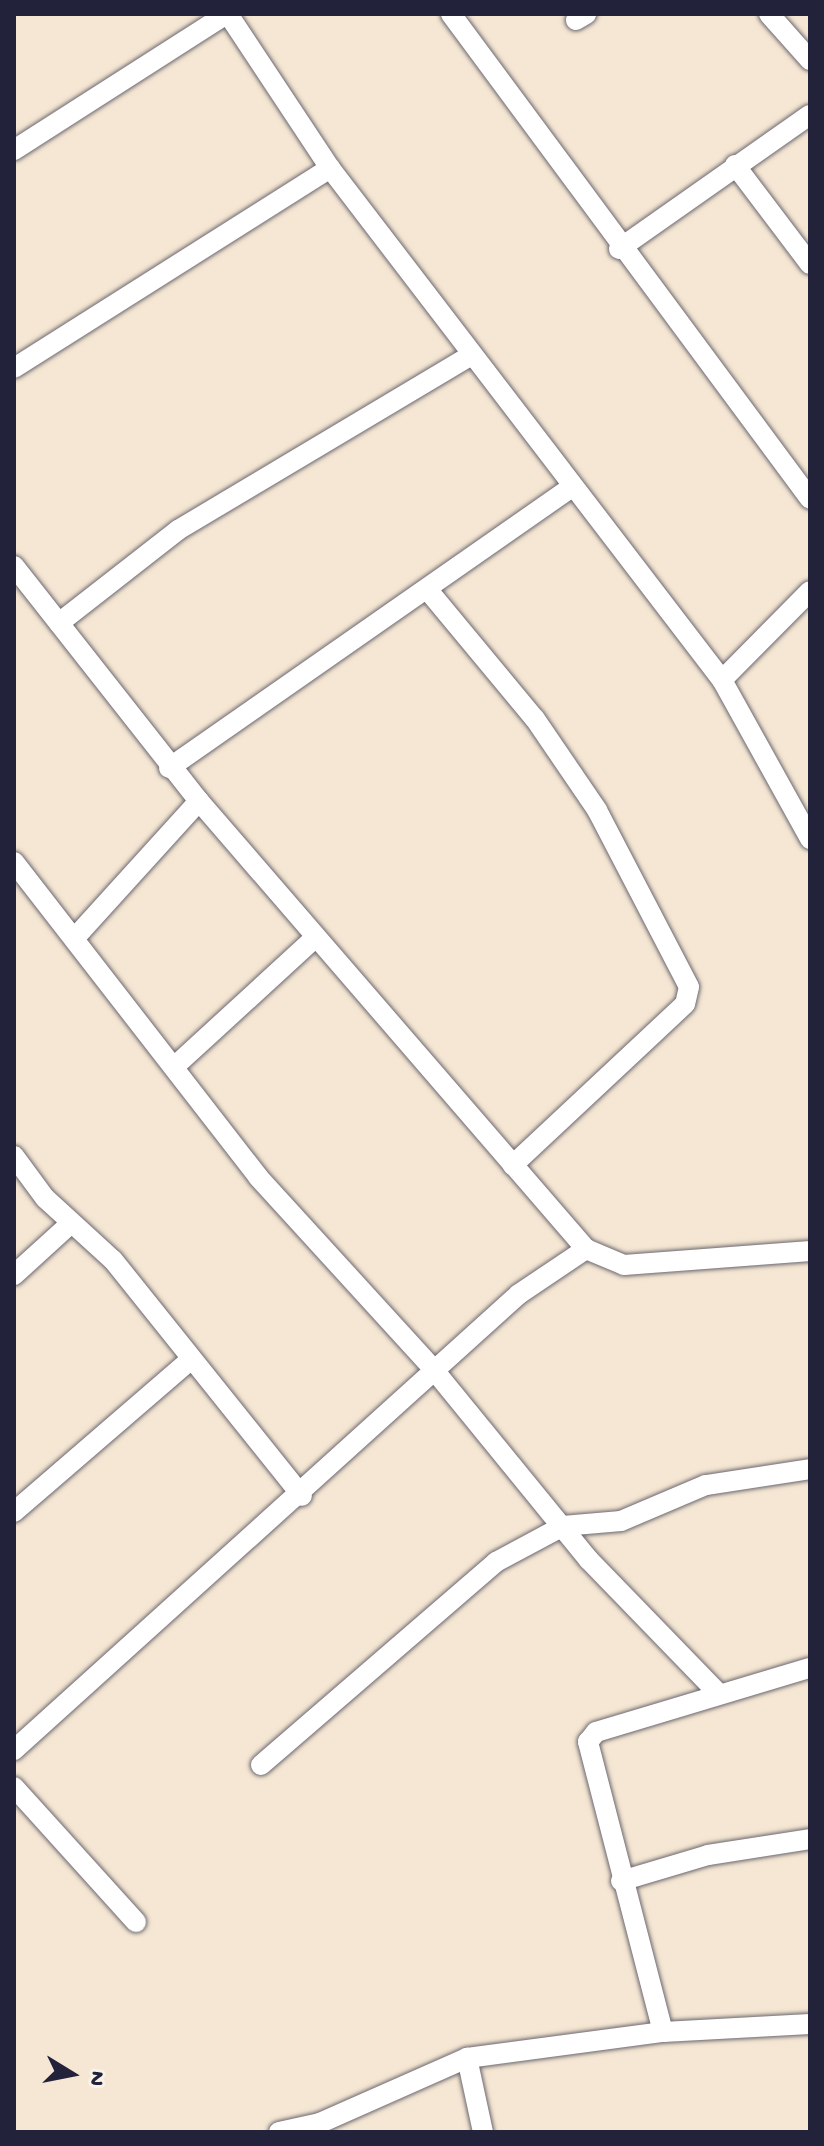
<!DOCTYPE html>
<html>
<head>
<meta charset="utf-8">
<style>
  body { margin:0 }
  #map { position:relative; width:824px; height:2146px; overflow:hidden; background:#f5e7d3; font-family:"Gochi Hand",sans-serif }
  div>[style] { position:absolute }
  .roads { filter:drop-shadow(0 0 2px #6c6770) drop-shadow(0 0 2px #6c6770) }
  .street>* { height:20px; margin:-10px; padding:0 10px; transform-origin:10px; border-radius:10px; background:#fff }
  span { translate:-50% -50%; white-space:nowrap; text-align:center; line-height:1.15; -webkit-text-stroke:6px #f7f3e8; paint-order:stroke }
  .frame { position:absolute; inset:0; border:16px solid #22223b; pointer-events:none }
  .north { position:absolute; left:32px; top:2034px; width:80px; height:80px; -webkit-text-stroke:6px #f7f3e8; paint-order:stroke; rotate:100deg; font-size:22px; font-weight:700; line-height:32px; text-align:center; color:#22223b }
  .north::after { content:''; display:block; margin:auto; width:28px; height:36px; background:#22223b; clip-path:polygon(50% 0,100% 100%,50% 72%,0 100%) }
</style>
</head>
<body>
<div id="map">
  <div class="roads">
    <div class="street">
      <div style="left:228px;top:14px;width:185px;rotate:56.5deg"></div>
      <div style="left:330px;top:168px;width:645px;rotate:52.56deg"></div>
      <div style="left:722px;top:680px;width:182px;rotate:61deg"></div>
      <div style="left:451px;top:14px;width:603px;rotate:53.49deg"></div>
      <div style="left:769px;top:14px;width:62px;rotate:48.3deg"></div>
      <div style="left:576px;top:20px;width:12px;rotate:-31deg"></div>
      <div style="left:14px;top:150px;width:253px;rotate:-32.6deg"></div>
      <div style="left:735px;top:165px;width:124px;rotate:52.9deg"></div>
      <div style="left:619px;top:249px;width:233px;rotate:-35.1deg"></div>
      <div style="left:14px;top:368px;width:374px;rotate:-32.3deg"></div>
      <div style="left:14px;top:566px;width:299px;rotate:51.8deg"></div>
      <div style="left:199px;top:801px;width:186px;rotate:132.2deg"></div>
      <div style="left:427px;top:589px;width:169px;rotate:50.3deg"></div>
      <div style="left:535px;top:719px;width:110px;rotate:55.7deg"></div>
      <div style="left:597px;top:810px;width:199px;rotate:62.5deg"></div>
      <div style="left:689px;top:987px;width:17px;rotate:103deg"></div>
      <div style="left:685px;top:1004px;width:236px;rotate:136.9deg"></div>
      <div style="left:59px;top:623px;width:151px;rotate:-38deg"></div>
      <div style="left:178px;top:530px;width:340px;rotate:-30.8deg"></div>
      <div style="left:722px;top:680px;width:125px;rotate:-45.3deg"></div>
      <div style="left:169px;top:768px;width:489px;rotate:-34.9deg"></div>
      <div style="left:199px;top:801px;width:592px;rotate:49.18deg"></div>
      <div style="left:586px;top:1249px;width:41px;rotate:22.8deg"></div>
      <div style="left:624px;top:1265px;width:187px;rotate:-4.3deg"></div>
      <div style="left:14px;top:862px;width:398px;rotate:52.2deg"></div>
      <div style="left:258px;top:1177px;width:261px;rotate:47.6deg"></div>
      <div style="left:434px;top:1370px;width:245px;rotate:50.8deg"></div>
      <div style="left:589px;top:1560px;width:184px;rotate:45.9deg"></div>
      <div style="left:174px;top:1067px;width:191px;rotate:-42.5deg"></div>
      <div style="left:14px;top:1156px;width:52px;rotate:53.6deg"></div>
      <div style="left:45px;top:1198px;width:92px;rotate:42.4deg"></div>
      <div style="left:113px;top:1260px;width:302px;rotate:51.3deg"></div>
      <div style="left:14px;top:1275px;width:76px;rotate:-42.3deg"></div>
      <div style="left:14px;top:1512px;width:231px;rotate:-40.8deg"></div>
      <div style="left:14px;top:1750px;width:680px;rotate:-42.08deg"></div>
      <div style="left:519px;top:1294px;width:81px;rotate:-33.9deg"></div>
      <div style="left:261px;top:1765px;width:311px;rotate:-40.8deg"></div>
      <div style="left:496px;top:1562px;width:76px;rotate:-28.2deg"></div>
      <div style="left:563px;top:1526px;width:58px;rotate:-4.9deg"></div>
      <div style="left:621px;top:1521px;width:92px;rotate:-23deg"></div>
      <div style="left:706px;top:1485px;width:105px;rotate:-8.7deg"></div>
      <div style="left:14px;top:1787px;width:182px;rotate:47.9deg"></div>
      <div style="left:621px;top:1881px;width:91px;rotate:-16.6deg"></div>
      <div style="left:708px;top:1855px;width:103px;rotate:-8.9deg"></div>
      <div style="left:663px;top:2032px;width:300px;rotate:-104.5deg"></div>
      <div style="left:588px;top:1742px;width:13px;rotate:-51deg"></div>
      <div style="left:596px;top:1732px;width:223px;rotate:-16.7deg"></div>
      <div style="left:467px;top:2058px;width:76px;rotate:77.8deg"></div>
      <div style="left:279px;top:2132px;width:42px;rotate:-12.4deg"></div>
      <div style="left:320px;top:2123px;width:161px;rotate:-23.9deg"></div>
      <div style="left:467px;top:2058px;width:198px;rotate:-7.6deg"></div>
      <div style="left:663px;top:2032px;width:147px;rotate:-3.1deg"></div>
    </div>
  </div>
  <div class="frame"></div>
  <div class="north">N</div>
</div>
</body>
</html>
